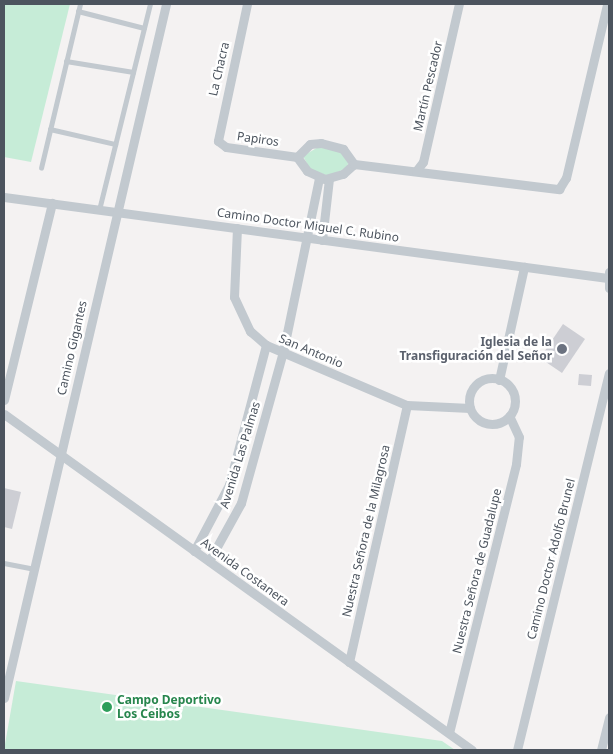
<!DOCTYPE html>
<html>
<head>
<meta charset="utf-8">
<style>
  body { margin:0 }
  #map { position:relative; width:613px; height:754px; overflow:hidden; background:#f4f2f2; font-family:"Noto Sans",sans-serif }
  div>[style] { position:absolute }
  .green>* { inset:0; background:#c6ecd7 }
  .building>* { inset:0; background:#cdced4 }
  .lane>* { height:4.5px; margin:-2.25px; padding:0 2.25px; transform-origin:2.25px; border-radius:2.25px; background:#c2c9cf }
  .street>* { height:9px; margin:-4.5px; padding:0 4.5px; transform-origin:4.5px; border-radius:4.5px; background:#c2c9cf }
  .street>.ring { margin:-4.5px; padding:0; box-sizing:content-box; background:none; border:9px solid #c2c9cf; border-radius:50% }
  .dots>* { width:14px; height:14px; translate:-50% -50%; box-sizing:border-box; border:2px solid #fff; border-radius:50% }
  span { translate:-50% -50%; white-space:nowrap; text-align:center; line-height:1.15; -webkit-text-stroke:5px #fff; paint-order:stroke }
  .street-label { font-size:12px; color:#4c545e }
  .worship-label { font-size:12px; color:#5b616d; font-weight:700 }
  .right { translate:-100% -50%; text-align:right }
  .leisure-label { font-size:12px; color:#27864d; font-weight:700 }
  .left { translate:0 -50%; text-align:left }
  .frame { position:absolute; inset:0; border:5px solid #4c545e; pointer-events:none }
</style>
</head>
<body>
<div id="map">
  <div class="green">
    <div style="clip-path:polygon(4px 4px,70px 4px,31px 162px,4px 157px)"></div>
    <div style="clip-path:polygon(320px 146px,337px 149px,349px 159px,347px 168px,328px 176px,310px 169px,303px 156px)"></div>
    <div style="clip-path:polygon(16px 681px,442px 741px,455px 750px,4px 750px)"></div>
  </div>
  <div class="building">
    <div style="clip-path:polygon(563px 324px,585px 339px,562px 373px,540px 358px)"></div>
    <div style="clip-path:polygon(579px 374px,592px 375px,591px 386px,578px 385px)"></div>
    <div style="clip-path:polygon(4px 488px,21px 492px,12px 529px,4px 527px)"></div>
  </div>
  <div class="lane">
    <div style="left:78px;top:11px;width:68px;rotate:14.4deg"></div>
    <div style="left:66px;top:61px;width:68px;rotate:9.3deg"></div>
    <div style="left:50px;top:129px;width:67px;rotate:13deg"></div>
    <div style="left:41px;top:168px;width:169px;rotate:-76.6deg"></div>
    <div style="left:99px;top:210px;width:212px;rotate:-76.1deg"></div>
    <div style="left:4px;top:563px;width:31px;rotate:11deg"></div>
  </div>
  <div class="street">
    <div style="left:247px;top:4px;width:140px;rotate:102deg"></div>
    <div style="left:218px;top:141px;width:10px;rotate:37deg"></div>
    <div style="left:226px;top:147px;width:72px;rotate:8deg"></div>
    <div style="left:297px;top:157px;width:17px;rotate:54deg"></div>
    <div style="left:307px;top:171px;width:20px;rotate:24deg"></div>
    <div style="left:325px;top:179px;width:19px;rotate:-16deg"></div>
    <div style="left:343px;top:174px;width:15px;rotate:-42deg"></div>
    <div style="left:297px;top:157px;width:18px;rotate:-45deg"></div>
    <div style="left:310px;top:144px;width:11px;rotate:-5deg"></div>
    <div style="left:321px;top:143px;width:23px;rotate:15deg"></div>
    <div style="left:343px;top:149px;width:19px;rotate:54deg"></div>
    <div style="left:354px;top:164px;width:207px;rotate:7deg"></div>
    <div style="left:559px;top:189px;width:13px;rotate:-58deg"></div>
    <div style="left:566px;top:178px;width:179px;rotate:-76.7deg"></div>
    <div style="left:416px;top:171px;width:11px;rotate:-52deg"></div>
    <div style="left:423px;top:162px;width:162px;rotate:-77.2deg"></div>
    <div style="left:4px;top:197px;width:609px;rotate:7.64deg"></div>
    <div style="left:237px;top:228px;width:69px;rotate:92.5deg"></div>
    <div style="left:234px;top:297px;width:38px;rotate:65deg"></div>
    <div style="left:250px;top:331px;width:21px;rotate:41deg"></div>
    <div style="left:266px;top:345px;width:153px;rotate:23.1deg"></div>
    <div style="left:407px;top:405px;width:63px;rotate:2.7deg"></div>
    <div style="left:322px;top:240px;width:61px;rotate:-83.5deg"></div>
    <div style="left:609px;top:272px;width:16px;rotate:90deg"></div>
    <div class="ring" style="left:469px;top:378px;width:37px;height:37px"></div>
    <div style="left:499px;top:380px;width:116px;rotate:-77.5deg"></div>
    <div style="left:4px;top:400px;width:203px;rotate:-76.3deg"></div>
    <div style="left:4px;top:414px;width:576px;rotate:35.68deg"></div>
    <div style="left:194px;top:551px;width:75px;rotate:-62.1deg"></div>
    <div style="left:229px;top:485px;width:145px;rotate:-75.2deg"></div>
    <div style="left:209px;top:561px;width:66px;rotate:-61.1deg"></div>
    <div style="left:241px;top:503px;width:157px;rotate:-74.5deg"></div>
    <div style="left:283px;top:352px;width:178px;rotate:-78.3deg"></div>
    <div style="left:349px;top:662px;width:263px;rotate:-77.3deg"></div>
    <div style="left:4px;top:698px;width:713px;rotate:-76.86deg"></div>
    <div style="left:449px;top:733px;width:277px;rotate:-76deg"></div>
    <div style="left:516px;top:464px;width:27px;rotate:-84deg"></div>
    <div style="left:519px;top:437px;width:23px;rotate:-115deg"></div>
    <div style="left:517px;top:750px;width:388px;rotate:-76.3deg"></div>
    <div style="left:601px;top:750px;width:34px;rotate:-76deg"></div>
  </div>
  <div class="dots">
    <div style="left:562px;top:349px;background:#6b7280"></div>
    <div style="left:107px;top:707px;background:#2e9e5b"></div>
  </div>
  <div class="street-label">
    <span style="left:219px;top:69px;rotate:-77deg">La Chacra</span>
    <span style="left:428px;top:86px;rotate:-77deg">Martín Pescador</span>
    <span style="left:258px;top:139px;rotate:8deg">Papiros</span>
    <span style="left:308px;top:225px;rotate:8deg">Camino Doctor Miguel C. Rubino</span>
    <span style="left:72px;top:348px;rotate:-77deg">Camino Gigantes</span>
    <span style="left:311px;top:351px;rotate:23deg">San Antonio</span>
    <span style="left:240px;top:455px;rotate:-73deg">Avenida Las Palmas</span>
    <span style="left:366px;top:531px;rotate:-77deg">Nuestra Señora de la Milagrosa</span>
    <span style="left:551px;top:559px;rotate:-76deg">Camino Doctor Adolfo Brunel</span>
    <span style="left:477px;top:571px;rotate:-76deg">Nuestra Señora de Guadalupe</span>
    <span style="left:245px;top:572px;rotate:36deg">Avenida Costanera</span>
  </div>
  <div class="worship-label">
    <span class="right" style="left:552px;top:349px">Iglesia de la<br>Transfiguración del Señor</span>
  </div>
  <div class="leisure-label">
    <span class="left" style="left:117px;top:707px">Campo Deportivo<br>Los Ceibos</span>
  </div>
  <div class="frame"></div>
</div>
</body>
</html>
